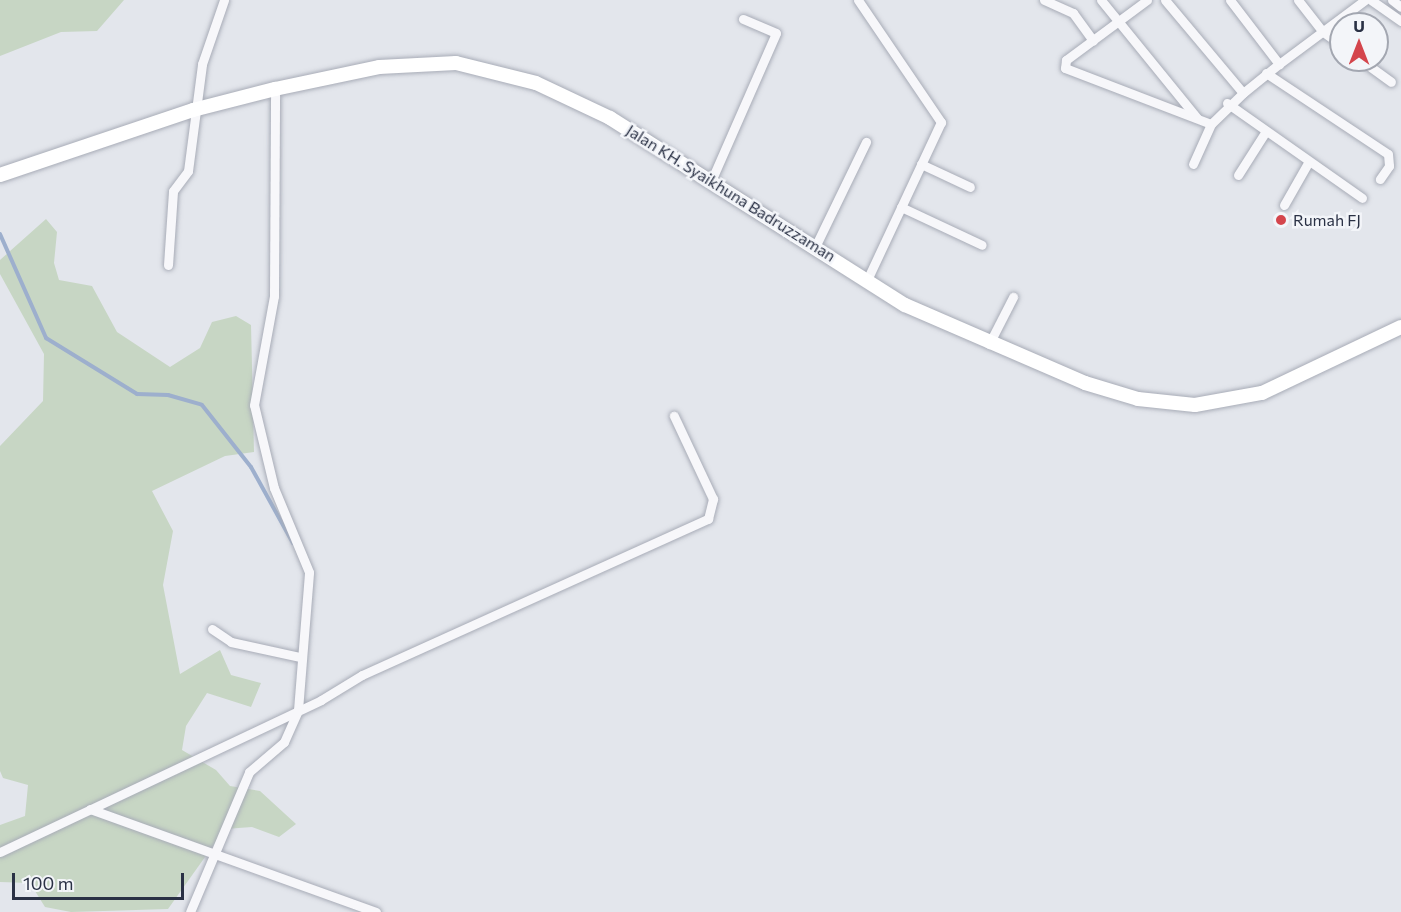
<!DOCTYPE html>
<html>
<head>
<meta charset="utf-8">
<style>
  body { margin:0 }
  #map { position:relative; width:1401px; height:912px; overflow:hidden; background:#e3e6ec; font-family:Commissioner,sans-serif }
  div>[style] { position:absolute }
  .green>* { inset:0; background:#c7d6c4 }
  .stream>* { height:4px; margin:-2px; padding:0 2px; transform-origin:2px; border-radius:2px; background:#9dafcd }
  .roads { filter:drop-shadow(0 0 2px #a8acb7) drop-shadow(0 0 2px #a8acb7) }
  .street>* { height:9px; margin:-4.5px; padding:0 4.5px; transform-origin:4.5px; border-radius:4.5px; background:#f7f7fa }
  .secondary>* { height:14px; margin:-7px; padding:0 7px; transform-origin:7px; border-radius:7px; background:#fff }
  .dots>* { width:16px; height:16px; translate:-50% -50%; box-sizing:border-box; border:3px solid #f3f5f9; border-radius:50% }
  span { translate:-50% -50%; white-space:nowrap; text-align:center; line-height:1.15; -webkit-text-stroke:5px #f3f5f9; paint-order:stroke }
  .street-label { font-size:16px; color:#2a3145 }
  .poi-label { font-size:16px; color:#2a3145 }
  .left { translate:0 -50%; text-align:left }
  .north { position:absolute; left:1329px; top:12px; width:60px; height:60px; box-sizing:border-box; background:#f3f5f9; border:2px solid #a3a7b1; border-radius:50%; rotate:0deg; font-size:16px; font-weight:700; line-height:24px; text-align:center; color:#2a3145 }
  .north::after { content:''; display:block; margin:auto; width:21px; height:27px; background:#d4454c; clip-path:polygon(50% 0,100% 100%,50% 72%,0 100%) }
  .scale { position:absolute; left:12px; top:873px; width:172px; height:27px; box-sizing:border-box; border:3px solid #2a3145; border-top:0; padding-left:8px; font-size:18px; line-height:21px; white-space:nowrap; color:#2a3145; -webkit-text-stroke:4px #f3f5f9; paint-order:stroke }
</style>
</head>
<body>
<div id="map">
  <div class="green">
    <div style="clip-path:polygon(0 0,124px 0,97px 31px,61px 32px,0 56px)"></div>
    <div style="clip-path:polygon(46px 219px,57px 232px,54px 263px,59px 280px,92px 286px,117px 332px,170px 367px,200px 348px,212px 322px,236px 316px,251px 325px,254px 452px,225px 456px,152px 491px,173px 531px,163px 585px,180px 674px,220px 650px,231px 675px,261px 683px,251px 707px,207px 693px,186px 726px,182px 750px,216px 770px,230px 786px,260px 791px,296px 824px,279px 837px,252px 827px,225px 829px,168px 909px,71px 912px,45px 907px,30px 883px,0 882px,0 825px,25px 816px,28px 785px,3px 778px,0 771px,0 446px,43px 401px,44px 354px,0 274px,0 260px)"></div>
  </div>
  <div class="stream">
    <div style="left:0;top:234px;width:114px;rotate:66.1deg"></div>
    <div style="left:46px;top:338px;width:107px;rotate:31.6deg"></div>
    <div style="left:137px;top:394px;width:31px;rotate:2deg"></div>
    <div style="left:168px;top:395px;width:35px;rotate:16deg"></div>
    <div style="left:202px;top:405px;width:79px;rotate:51.7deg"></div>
    <div style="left:251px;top:467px;width:87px;rotate:61.1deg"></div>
  </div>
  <div class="roads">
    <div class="street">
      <div style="left:858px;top:0;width:148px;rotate:55.8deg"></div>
      <div style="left:941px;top:122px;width:174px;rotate:115.1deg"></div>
      <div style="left:1044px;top:0;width:32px;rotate:24deg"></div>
      <div style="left:1073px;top:13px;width:34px;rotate:54deg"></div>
      <div style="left:1101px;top:0;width:152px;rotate:50.9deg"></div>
      <div style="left:1147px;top:0;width:101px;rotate:143.5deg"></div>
      <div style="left:1066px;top:60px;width:8px;rotate:97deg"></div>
      <div style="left:1065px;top:68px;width:156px;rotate:21deg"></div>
      <div style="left:1211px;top:124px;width:45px;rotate:-44.1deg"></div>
      <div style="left:1165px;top:0;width:121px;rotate:50deg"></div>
      <div style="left:1243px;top:93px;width:46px;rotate:-38.9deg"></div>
      <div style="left:1230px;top:0;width:81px;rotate:52.6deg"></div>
      <div style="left:1279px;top:64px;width:107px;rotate:-36.7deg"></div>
      <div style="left:1298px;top:0;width:39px;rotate:52deg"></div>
      <div style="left:1322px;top:31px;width:24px;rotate:36deg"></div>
      <div style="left:1371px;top:0;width:37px;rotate:35deg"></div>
      <div style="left:1392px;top:0;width:11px;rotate:38deg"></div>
      <div style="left:1361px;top:60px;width:37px;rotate:36deg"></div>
      <div style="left:1266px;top:73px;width:146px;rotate:33.6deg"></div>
      <div style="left:1388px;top:154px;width:12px;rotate:85deg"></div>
      <div style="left:1389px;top:166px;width:16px;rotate:125deg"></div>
      <div style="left:1227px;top:103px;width:165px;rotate:35.1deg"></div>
      <div style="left:921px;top:164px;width:54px;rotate:25.1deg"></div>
      <div style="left:1193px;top:164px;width:44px;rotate:-65.8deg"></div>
      <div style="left:1238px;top:175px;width:52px;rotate:-57.5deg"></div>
      <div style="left:712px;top:179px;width:159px;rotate:-66.3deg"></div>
      <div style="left:776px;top:33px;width:36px;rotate:-157deg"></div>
      <div style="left:1284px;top:205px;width:48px;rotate:-60.3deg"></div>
      <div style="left:901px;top:207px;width:89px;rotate:25.1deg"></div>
      <div style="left:815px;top:247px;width:117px;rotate:-64.1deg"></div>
      <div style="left:168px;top:265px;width:74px;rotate:-86.1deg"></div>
      <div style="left:173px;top:191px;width:25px;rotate:-53deg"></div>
      <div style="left:188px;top:171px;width:108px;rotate:-82.5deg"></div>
      <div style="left:202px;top:64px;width:68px;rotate:-71deg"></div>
      <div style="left:989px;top:344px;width:53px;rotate:-62.9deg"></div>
      <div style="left:212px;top:629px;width:23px;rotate:34deg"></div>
      <div style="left:231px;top:642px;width:71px;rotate:12.3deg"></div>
      <div style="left:90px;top:809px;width:304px;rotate:19.8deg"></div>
      <div style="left:0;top:852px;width:355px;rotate:-25.3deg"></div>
      <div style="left:321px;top:700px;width:48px;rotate:-31.4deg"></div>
      <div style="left:362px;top:675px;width:380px;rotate:-24.3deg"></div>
      <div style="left:708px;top:519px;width:21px;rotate:-76deg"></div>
      <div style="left:713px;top:499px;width:92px;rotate:-115.2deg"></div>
      <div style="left:190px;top:912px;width:152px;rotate:-67.1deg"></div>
      <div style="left:249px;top:772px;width:46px;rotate:-40.6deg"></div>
      <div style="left:284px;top:742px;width:35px;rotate:-66deg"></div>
      <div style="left:298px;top:710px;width:138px;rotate:-85.4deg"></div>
      <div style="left:309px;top:572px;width:91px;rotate:-112.6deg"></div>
      <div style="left:274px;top:488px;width:85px;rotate:-103.5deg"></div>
      <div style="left:254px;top:405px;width:111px;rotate:-79.6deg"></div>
      <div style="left:274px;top:296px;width:207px;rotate:-89.7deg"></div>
    </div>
    <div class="secondary">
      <div style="left:0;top:175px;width:204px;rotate:-18.6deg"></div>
      <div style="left:193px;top:110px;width:85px;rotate:-14.4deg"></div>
      <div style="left:275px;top:89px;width:106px;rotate:-11.9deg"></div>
      <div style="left:379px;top:67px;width:77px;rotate:-3deg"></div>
      <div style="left:456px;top:63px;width:82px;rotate:14deg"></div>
      <div style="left:536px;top:83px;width:82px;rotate:25.3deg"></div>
      <div style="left:610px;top:118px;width:349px;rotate:32.4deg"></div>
      <div style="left:905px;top:305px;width:196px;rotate:23.4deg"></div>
      <div style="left:1085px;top:383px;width:55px;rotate:16.8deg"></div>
      <div style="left:1138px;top:399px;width:57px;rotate:6deg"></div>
      <div style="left:1195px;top:405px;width:68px;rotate:-10.2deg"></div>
      <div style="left:1262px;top:393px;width:154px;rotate:-25.4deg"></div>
    </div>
  </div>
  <div class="dots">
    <div style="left:1281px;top:220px;background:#d4454c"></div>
  </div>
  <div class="street-label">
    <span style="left:731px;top:193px;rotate:32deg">Jalan KH. Syaikhuna Badruzzaman</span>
  </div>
  <div class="poi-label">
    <span class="left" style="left:1293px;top:220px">Rumah FJ</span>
  </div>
  <div class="north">U</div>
  <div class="scale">100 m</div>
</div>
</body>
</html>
